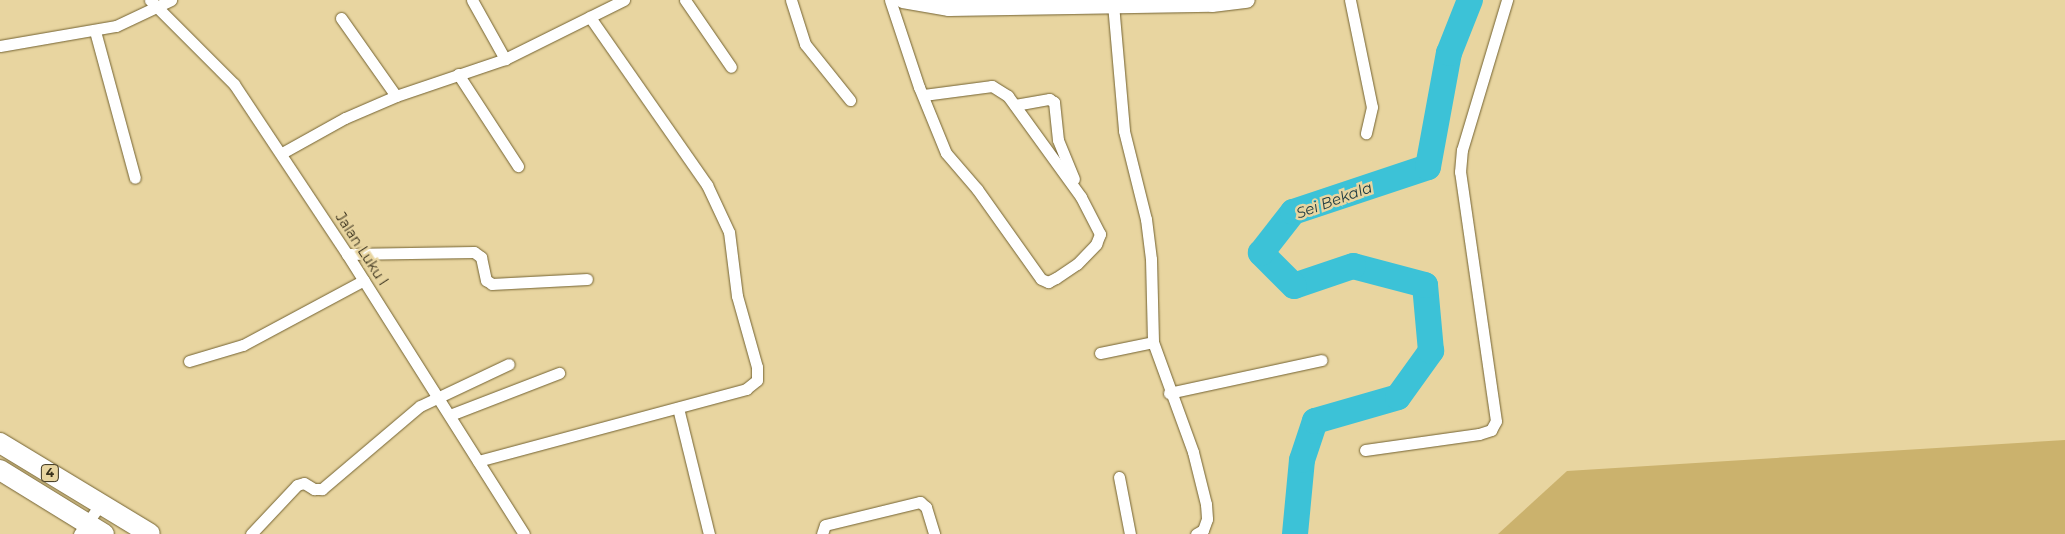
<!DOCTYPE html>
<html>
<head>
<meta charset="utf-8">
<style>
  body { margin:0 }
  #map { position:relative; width:2065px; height:534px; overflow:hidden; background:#e8d5a0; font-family:Montserrat,sans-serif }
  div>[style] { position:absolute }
  .green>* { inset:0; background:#cbb26d }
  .river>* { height:26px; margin:-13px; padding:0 13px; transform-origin:13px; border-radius:13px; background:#3cc2d7 }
  .roads { filter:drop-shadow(0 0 1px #736231) drop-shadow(0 0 1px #736231) }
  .street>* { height:11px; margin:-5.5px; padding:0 5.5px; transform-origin:5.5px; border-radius:5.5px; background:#fff }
  .secondary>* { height:16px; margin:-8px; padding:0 8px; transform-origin:8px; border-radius:8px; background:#fff }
  .highway>* { height:20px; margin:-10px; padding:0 10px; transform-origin:10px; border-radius:10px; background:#fff }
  span { translate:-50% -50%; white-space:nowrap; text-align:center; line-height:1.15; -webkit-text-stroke:5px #e8d5a0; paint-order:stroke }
  .shield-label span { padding:1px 4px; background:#e8d5a0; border:1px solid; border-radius:4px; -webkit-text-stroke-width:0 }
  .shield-label { font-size:12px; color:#39311c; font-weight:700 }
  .street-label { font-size:14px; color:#39311c }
  .water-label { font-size:15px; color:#213c42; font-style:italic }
</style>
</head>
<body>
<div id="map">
  <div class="green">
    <div style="clip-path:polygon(2065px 440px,2065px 534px,1498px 534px,1567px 471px)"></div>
  </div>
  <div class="river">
    <div style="left:1295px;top:534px;width:74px;rotate:-84.6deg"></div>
    <div style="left:1302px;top:460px;width:41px;rotate:-71.6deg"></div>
    <div style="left:1315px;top:421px;width:86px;rotate:-16.1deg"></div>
    <div style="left:1398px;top:397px;width:57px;rotate:-54.3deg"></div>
    <div style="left:1431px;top:351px;width:66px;rotate:-95.2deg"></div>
    <div style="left:1425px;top:285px;width:74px;rotate:-165.2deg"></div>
    <div style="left:1353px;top:266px;width:62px;rotate:161.3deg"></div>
    <div style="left:1294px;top:286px;width:47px;rotate:-135deg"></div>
    <div style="left:1261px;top:253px;width:52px;rotate:-52deg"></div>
    <div style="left:1293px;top:212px;width:142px;rotate:-18.4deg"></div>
    <div style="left:1428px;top:167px;width:116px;rotate:-79.6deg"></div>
    <div style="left:1449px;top:53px;width:57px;rotate:-68.4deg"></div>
  </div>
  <div class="roads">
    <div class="street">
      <div style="left:150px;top:0;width:119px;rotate:45deg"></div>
      <div style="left:234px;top:84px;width:204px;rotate:56.4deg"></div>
      <div style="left:347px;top:254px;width:331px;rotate:57.7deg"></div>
      <div style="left:472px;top:0;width:68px;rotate:60.8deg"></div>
      <div style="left:685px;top:0;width:81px;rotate:55.5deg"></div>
      <div style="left:791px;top:0;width:46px;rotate:72.3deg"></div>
      <div style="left:805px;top:44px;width:72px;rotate:51.2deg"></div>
      <div style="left:890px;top:0;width:92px;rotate:71.6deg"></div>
      <div style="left:919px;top:87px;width:71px;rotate:67.8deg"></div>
      <div style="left:946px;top:153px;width:48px;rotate:49.3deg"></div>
      <div style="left:977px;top:189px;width:110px;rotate:54.6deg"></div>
      <div style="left:1041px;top:279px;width:8px;rotate:23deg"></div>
      <div style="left:1048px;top:282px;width:9px;rotate:-27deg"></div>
      <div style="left:1056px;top:278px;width:25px;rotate:-34deg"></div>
      <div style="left:1077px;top:264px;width:28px;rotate:-46deg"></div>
      <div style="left:1096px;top:244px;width:11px;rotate:-68deg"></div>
      <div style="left:1100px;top:234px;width:42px;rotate:-117.2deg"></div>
      <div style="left:1081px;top:197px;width:125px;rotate:-125.9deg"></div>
      <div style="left:1008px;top:96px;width:19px;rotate:-148deg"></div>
      <div style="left:992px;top:86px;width:69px;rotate:172.5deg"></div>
      <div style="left:1350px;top:0;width:109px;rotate:78.4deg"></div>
      <div style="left:1372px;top:107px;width:27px;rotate:103deg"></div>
      <div style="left:1113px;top:4px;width:127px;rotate:85deg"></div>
      <div style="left:1124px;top:131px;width:91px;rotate:76deg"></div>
      <div style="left:1146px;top:219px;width:40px;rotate:82.9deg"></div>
      <div style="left:1151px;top:259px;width:83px;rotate:88.6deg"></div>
      <div style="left:1153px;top:342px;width:117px;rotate:70deg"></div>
      <div style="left:1193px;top:452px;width:54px;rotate:76deg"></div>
      <div style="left:1206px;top:504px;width:15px;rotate:86deg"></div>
      <div style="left:1207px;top:519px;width:12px;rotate:110deg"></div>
      <div style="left:1203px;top:530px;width:8px;rotate:150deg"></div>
      <div style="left:341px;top:18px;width:95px;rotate:54.8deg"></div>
      <div style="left:95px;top:31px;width:152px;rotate:74.8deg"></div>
      <div style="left:0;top:46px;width:118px;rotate:-9.8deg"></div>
      <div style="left:116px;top:26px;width:61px;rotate:-25.3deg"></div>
      <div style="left:458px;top:74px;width:110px;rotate:56.9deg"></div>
      <div style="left:1015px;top:105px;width:35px;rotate:-10deg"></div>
      <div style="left:1049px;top:99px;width:6px;rotate:31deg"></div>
      <div style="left:1054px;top:102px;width:38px;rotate:84deg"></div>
      <div style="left:1058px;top:140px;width:42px;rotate:67.7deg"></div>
      <div style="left:282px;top:153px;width:72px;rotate:-29.1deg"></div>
      <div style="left:345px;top:118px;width:56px;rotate:-23.3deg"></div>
      <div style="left:396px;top:96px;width:115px;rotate:-18.7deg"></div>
      <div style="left:505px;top:59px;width:133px;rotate:-26.4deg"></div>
      <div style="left:347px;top:254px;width:127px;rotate:-0.9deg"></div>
      <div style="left:474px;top:252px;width:9px;rotate:36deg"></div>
      <div style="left:481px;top:257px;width:24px;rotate:78deg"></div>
      <div style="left:486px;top:280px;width:7px;rotate:34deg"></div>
      <div style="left:492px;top:284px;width:95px;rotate:-3deg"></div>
      <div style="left:1100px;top:353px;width:54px;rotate:-11.7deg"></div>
      <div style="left:189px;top:361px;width:56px;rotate:-16.5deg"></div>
      <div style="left:243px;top:345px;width:137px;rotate:-28.2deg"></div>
      <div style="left:1169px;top:393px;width:156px;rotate:-12.2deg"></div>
      <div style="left:678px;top:408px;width:130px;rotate:76.2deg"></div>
      <div style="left:450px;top:415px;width:117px;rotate:-21.1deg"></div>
      <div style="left:1365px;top:450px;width:115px;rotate:-8deg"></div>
      <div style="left:1479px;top:434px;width:13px;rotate:-18deg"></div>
      <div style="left:1491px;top:430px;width:10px;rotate:-61deg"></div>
      <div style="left:1496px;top:421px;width:252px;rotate:-98.2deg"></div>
      <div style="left:1460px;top:172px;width:22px;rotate:-85deg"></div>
      <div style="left:1462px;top:150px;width:157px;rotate:-73.3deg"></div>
      <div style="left:478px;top:461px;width:278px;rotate:-15deg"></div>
      <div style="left:746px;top:389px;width:14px;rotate:-39deg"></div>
      <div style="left:757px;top:380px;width:13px;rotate:-90deg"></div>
      <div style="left:757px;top:367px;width:74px;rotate:-105.7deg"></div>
      <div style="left:737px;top:296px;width:64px;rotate:-97.1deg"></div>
      <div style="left:729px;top:232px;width:52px;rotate:-115.1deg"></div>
      <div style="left:707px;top:185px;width:205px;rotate:-124.9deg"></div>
      <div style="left:1119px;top:477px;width:58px;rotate:79.1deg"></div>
      <div style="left:79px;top:534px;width:37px;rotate:-54deg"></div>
      <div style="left:251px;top:534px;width:67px;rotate:-46.8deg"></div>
      <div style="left:297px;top:485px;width:7px;rotate:-16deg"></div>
      <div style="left:304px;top:483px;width:12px;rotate:31deg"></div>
      <div style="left:314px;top:489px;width:8px"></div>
      <div style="left:322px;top:489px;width:128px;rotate:-40.3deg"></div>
      <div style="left:420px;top:406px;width:98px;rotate:-25.3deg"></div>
      <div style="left:822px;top:534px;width:9px;rotate:-72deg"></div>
      <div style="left:825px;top:525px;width:98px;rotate:-13.6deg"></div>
      <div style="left:920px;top:502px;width:8px;rotate:40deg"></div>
      <div style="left:926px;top:507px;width:28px;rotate:73deg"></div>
    </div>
    <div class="secondary">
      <div style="left:903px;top:0;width:47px;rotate:9.9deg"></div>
      <div style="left:949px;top:8px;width:263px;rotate:-0.9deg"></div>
      <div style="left:1212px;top:4px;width:35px;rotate:-7deg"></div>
    </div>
    <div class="highway">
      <div style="left:0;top:443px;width:175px;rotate:31.2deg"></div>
      <div style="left:0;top:470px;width:122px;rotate:31.6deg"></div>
    </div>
  </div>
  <div class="shield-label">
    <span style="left:50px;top:473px">4</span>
  </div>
  <div class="street-label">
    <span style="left:362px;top:249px;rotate:57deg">Jalan Luku I</span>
  </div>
  <div class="water-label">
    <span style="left:1334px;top:200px;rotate:-20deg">Sei Bekala</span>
  </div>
</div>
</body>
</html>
